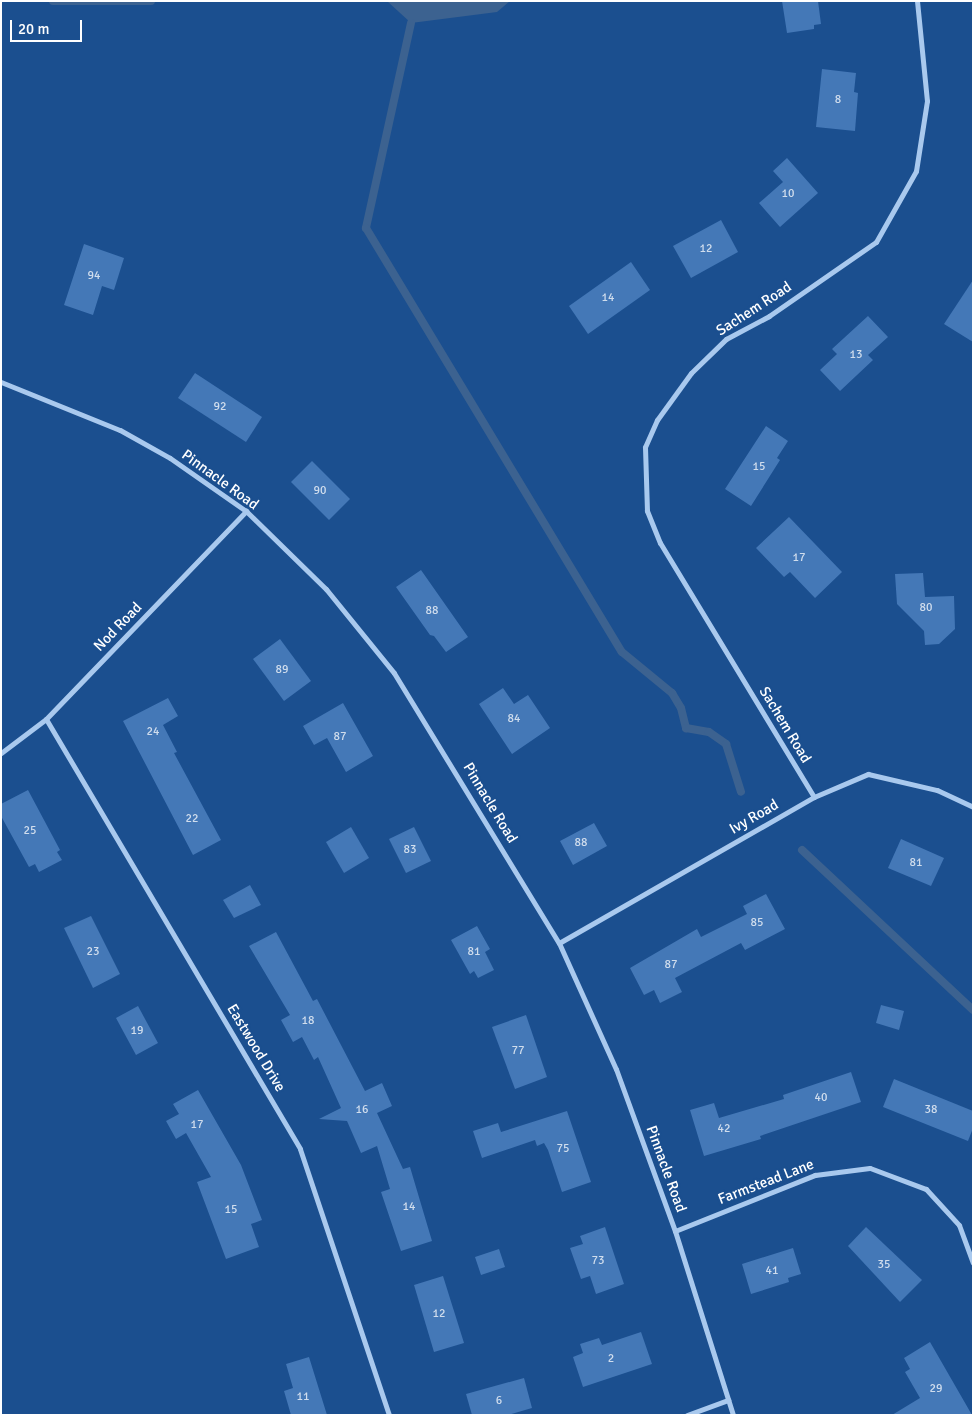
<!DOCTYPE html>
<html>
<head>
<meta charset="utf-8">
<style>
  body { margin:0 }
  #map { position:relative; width:974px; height:1416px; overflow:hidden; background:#1b4f8f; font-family:Signika,sans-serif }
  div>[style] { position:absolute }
  .water>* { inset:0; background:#3c6290 }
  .stream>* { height:8px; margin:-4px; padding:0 4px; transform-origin:4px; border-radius:4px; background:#3c6290 }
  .building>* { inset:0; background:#4478b7 }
  .minor>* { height:5px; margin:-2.5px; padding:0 2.5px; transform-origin:2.5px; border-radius:2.5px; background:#a9c9ee }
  span { translate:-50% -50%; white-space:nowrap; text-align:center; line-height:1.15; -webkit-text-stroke:4.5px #1b4f8f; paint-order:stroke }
  .number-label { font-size:12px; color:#d0dded }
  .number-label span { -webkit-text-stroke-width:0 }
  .street-label { font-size:15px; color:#fff }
  .frame { position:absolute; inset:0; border:2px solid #fff; pointer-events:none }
  .scale { position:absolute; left:10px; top:20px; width:72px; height:22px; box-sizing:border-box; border:2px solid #fff; border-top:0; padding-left:6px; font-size:15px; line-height:18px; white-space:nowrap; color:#fff; -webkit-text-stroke:4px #1b4f8f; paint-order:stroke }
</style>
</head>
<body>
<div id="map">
  <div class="water">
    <div style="clip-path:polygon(387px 1px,510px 1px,497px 12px,411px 23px)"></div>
  </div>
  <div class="stream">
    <div style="left:53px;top:1px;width:98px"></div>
    <div style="left:411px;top:23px;width:210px;rotate:102.4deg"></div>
    <div style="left:366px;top:228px;width:495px;rotate:58.9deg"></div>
    <div style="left:622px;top:652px;width:65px;rotate:39.4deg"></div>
    <div style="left:672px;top:693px;width:17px;rotate:59deg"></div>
    <div style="left:681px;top:708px;width:21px;rotate:76deg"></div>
    <div style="left:686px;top:728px;width:23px;rotate:10deg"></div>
    <div style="left:709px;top:732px;width:21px;rotate:35deg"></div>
    <div style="left:726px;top:744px;width:50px;rotate:72.6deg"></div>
    <div style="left:802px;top:850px;width:234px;rotate:43.1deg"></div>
  </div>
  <div class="building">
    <div style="clip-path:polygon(782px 1px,818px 1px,821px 24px,814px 25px,814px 29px,787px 33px)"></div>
    <div style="clip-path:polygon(822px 69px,856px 73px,854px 92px,858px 93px,855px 131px,816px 127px)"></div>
    <div style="clip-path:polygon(787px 158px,818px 193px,780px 227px,759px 203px,783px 182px,773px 171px)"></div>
    <div style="clip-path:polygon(721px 220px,738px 252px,691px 278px,673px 246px)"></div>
    <div style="clip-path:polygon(84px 244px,124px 258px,114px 290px,102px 286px,93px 315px,64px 305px)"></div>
    <div style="clip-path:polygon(631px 262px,650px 290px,588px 334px,569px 306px)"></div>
    <div style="clip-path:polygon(973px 280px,973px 342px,944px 324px)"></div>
    <div style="clip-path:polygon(868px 316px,888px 337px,868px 355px,873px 360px,840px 391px,820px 370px,837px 354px,832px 349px)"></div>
    <div style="clip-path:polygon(195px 373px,262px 417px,246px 442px,178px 398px)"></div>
    <div style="clip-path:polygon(766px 426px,788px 441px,777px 458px,780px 460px,751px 506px,725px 489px)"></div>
    <div style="clip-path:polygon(312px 461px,350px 499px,329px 520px,291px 482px)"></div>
    <div style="clip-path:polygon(789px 517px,842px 572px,815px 598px,790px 572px,784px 577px,756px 548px)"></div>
    <div style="clip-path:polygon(421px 570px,468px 637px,446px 652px,434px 636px,430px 635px,396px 587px)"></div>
    <div style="clip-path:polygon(923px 573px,925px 597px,954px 596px,955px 629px,939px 644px,925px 645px,924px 631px,897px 604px,895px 574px)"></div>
    <div style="clip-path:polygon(280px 639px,311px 681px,284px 701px,253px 659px)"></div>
    <div style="clip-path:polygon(503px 688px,514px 704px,528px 695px,550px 728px,512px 754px,479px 704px)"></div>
    <div style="clip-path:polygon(168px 698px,178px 716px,163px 725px,177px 752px,174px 753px,221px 840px,193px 855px,123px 721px)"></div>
    <div style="clip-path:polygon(343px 703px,373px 756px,346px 772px,327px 738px,314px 745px,303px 726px)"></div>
    <div style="clip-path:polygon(28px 790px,60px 850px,57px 852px,62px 860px,39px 872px,35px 864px,29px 867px,1px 816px,1px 804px)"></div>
    <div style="clip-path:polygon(594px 823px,607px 846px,573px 865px,560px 841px)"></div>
    <div style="clip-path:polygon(351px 827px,369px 858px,344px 873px,326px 842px)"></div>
    <div style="clip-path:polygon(414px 827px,431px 861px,406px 873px,389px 839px)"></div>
    <div style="clip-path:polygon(901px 839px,944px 858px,931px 886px,888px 868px)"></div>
    <div style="clip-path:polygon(250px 885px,261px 905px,234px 918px,223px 900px)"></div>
    <div style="clip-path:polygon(766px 894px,785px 929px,745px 950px,741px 943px,675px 978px,682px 992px,660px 1003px,654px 990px,644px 995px,630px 968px,697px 929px,701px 937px,747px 914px,743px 906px)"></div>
    <div style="clip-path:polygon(91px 916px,120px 974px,93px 988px,64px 928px)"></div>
    <div style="clip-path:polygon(477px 926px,490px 949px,485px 952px,494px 970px,478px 978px,474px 971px,470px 974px,451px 940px)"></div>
    <div style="clip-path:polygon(276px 932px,313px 1001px,317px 999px,365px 1091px,382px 1083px,392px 1106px,377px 1113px,403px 1169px,410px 1167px,432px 1241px,401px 1251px,381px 1192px,390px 1189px,377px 1146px,361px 1153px,347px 1121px,319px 1119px,341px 1108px,318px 1057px,314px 1060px,302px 1037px,293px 1042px,281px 1020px,290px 1015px,249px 946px)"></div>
    <div style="clip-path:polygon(881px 1005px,904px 1011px,899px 1030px,876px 1023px)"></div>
    <div style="clip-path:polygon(138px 1006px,158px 1043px,136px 1055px,116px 1018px)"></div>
    <div style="clip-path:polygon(526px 1015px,547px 1077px,515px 1089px,492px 1027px)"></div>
    <div style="clip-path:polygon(851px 1072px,861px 1102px,760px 1136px,761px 1139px,704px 1156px,690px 1110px,714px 1103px,719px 1118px,784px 1099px,783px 1095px)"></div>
    <div style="clip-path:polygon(894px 1079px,973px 1111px,973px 1128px,968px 1141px,883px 1107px)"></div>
    <div style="clip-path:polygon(198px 1090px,241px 1165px,262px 1220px,251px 1224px,259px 1247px,226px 1259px,197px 1182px,211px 1177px,186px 1133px,176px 1139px,166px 1121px,179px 1114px,173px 1104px)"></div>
    <div style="clip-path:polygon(567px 1111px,591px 1182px,562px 1192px,548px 1150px,544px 1143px,537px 1146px,535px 1140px,482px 1158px,473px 1131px,498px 1123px,501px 1132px)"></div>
    <div style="clip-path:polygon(605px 1227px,624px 1284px,596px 1294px,590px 1276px,581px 1279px,570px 1248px,583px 1244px,580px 1236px)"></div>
    <div style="clip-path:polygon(866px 1227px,922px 1280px,900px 1302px,848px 1246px)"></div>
    <div style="clip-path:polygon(793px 1248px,801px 1274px,788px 1278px,789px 1282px,751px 1294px,742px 1264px)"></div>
    <div style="clip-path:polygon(499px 1249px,505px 1267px,481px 1275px,475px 1257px)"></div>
    <div style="clip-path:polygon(443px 1276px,464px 1343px,434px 1352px,414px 1285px)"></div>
    <div style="clip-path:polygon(641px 1332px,652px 1364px,583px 1387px,573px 1357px,583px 1353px,580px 1344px,599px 1338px,602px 1345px)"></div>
    <div style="clip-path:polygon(930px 1342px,972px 1415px,892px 1415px,920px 1398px,905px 1372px,910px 1369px,904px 1358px)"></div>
    <div style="clip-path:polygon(309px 1357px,327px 1415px,291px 1415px,284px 1391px,293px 1388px,286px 1364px)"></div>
    <div style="clip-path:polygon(524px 1378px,532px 1408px,508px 1415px,472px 1415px,466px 1394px)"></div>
  </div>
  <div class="minor">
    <div style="left:1px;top:382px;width:128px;rotate:22deg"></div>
    <div style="left:120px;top:430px;width:57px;rotate:29.2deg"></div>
    <div style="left:170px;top:458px;width:93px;rotate:34.9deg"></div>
    <div style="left:246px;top:511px;width:112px;rotate:44.3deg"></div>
    <div style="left:326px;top:589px;width:108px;rotate:51deg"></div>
    <div style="left:394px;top:673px;width:316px;rotate:58.6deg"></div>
    <div style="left:559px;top:943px;width:138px;rotate:65.7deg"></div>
    <div style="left:616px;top:1069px;width:172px;rotate:70deg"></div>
    <div style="left:675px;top:1231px;width:193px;rotate:72.5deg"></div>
    <div style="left:46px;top:719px;width:499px;rotate:59.4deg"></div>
    <div style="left:300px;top:1149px;width:280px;rotate:71.5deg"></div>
    <div style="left:1px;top:753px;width:56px;rotate:-37.1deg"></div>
    <div style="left:46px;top:719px;width:289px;rotate:-46.1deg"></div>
    <div style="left:814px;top:797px;width:297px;rotate:-121.2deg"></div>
    <div style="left:660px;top:543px;width:35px;rotate:-112deg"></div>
    <div style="left:647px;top:511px;width:64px;rotate:-91.8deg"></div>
    <div style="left:645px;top:447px;width:30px;rotate:-66deg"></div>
    <div style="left:657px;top:420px;width:58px;rotate:-54.1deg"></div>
    <div style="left:691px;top:373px;width:49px;rotate:-44.2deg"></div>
    <div style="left:726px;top:339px;width:49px;rotate:-28.1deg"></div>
    <div style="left:769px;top:316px;width:130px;rotate:-34.7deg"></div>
    <div style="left:876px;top:242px;width:81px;rotate:-60.6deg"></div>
    <div style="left:916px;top:171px;width:71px;rotate:-81.1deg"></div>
    <div style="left:927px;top:101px;width:100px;rotate:-95.7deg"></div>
    <div style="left:559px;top:943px;width:294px;rotate:-29.8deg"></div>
    <div style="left:814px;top:797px;width:59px;rotate:-23.1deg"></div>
    <div style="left:868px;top:774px;width:71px;rotate:13.1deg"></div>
    <div style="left:937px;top:790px;width:40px;rotate:25deg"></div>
    <div style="left:675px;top:1231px;width:151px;rotate:-21.8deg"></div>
    <div style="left:815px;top:1175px;width:55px;rotate:-7.3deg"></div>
    <div style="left:870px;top:1168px;width:60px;rotate:20.6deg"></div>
    <div style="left:926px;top:1189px;width:49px;rotate:47.5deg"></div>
    <div style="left:959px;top:1225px;width:40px;rotate:69.8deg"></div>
    <div style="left:687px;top:1415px;width:44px;rotate:-20.1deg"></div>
  </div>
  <div class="number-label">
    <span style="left:838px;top:100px">8</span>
    <span style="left:788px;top:194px">10</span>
    <span style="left:706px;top:249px">12</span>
    <span style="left:94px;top:276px">94</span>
    <span style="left:608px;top:298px">14</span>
    <span style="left:856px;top:355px">13</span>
    <span style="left:220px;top:407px">92</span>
    <span style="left:759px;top:467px">15</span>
    <span style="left:320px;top:491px">90</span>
    <span style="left:799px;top:558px">17</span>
    <span style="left:926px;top:608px">80</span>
    <span style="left:432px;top:611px">88</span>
    <span style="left:282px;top:670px">89</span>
    <span style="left:514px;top:719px">84</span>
    <span style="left:153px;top:732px">24</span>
    <span style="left:340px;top:737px">87</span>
    <span style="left:192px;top:819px">22</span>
    <span style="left:30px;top:831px">25</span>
    <span style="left:581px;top:843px">88</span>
    <span style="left:410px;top:850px">83</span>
    <span style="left:916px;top:863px">81</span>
    <span style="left:757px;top:923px">85</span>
    <span style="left:93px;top:952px">23</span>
    <span style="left:474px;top:952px">81</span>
    <span style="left:671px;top:965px">87</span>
    <span style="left:308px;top:1021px">18</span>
    <span style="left:137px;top:1031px">19</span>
    <span style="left:518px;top:1051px">77</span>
    <span style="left:821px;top:1098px">40</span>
    <span style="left:362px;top:1110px">16</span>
    <span style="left:931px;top:1110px">38</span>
    <span style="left:197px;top:1125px">17</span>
    <span style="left:724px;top:1129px">42</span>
    <span style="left:563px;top:1149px">75</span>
    <span style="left:409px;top:1207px">14</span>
    <span style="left:231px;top:1210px">15</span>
    <span style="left:598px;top:1261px">73</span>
    <span style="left:884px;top:1265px">35</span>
    <span style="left:772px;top:1271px">41</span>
    <span style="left:439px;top:1314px">12</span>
    <span style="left:611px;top:1359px">2</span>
    <span style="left:936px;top:1389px">29</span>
    <span style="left:303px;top:1397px">11</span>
    <span style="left:499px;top:1401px">6</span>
  </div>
  <div class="street-label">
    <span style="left:754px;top:309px;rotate:-33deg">Sachem Road</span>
    <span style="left:220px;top:480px;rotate:36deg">Pinnacle Road</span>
    <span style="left:118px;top:627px;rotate:-46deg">Nod Road</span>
    <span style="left:785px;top:725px;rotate:59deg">Sachem Road</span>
    <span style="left:490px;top:803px;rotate:59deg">Pinnacle Road</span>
    <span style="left:754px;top:817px;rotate:-30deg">Ivy Road</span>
    <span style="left:256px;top:1048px;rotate:59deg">Eastwood Drive</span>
    <span style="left:666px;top:1169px;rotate:70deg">Pinnacle Road</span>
    <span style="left:766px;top:1182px;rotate:-21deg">Farmstead Lane</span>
  </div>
  <div class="frame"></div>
  <div class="scale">20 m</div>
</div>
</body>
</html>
